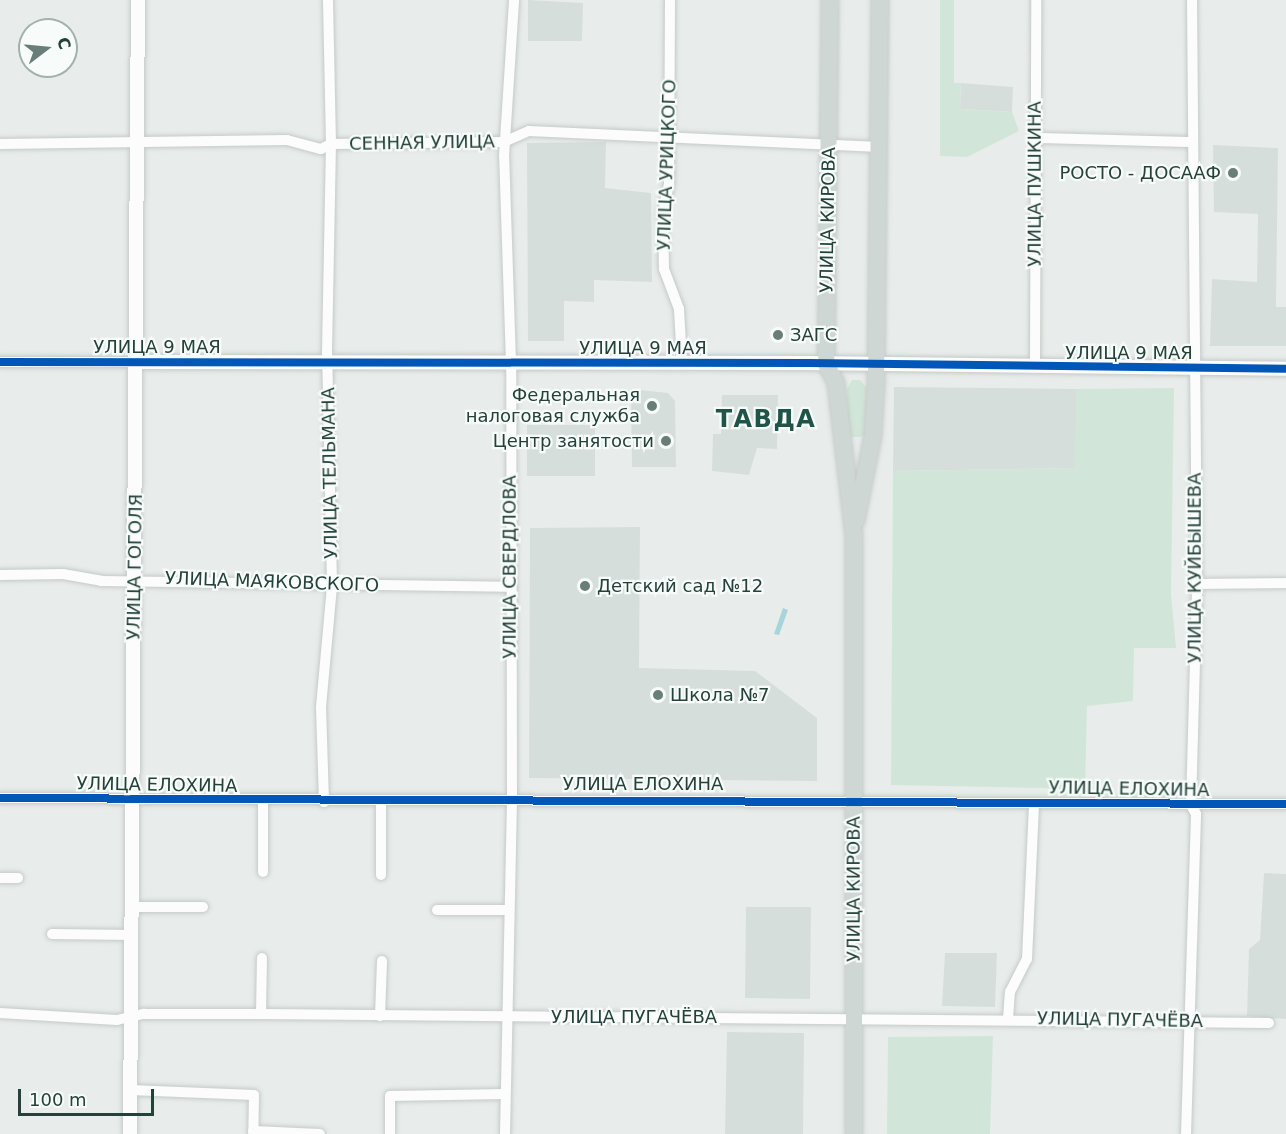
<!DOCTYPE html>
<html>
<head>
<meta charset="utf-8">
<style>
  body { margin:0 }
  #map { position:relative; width:1286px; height:1134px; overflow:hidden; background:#e8edeb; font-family:"DejaVu Sans",sans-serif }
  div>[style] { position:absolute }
  .built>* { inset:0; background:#d6dedb }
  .green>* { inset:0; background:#d1e6d8 }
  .water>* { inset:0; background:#a9d4db }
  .roads { filter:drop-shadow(0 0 2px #c5cac8) drop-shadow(0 0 2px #c5cac8) }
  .minor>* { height:10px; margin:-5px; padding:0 5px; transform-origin:5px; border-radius:5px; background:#fcfcfc }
  .tertiary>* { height:14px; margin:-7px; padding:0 7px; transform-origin:7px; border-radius:7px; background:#fcfcfc }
  .primary>* { height:16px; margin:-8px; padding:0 8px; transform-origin:8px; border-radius:8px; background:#cfd7d5 }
  .cycleway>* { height:8px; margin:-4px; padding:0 4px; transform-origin:4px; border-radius:4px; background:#0057b8 }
  .dots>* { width:16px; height:16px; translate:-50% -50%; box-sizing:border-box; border:3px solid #f7fbf9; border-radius:50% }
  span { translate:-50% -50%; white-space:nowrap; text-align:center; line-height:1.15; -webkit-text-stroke:4.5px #f7fbf9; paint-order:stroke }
  .street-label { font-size:18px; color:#24423a }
  .poi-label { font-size:18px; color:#24423a }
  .right { translate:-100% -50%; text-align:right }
  .left { translate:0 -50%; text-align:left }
  .district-label { font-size:24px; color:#1f5548; font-weight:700; letter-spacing:1.5px }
  .north { position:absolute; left:18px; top:18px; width:60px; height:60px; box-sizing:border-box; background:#f7fbf9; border:2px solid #a3b1ad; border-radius:50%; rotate:74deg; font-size:16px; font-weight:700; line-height:24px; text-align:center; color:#24423a }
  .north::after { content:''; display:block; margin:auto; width:21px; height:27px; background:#697e78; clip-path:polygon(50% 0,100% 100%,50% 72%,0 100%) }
  .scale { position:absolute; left:18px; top:1089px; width:136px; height:27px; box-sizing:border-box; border:3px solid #24423a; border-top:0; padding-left:8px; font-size:18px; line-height:21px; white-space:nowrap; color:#24423a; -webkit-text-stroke:4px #f7fbf9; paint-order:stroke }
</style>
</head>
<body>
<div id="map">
  <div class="built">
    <div style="clip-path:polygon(528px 0,583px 3px,582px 41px,528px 41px)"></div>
    <div style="clip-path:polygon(961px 83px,1013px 87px,1012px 112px,960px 109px)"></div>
    <div style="clip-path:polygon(606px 142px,605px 188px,651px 193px,652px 282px,594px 280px,594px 302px,564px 301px,564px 341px,528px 341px,527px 143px)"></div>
    <div style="clip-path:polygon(1213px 145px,1278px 148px,1276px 307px,1286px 307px,1286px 346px,1210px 346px,1212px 279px,1257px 282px,1258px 214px,1214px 212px)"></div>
    <div style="clip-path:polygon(894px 387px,1076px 389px,1076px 468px,893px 471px)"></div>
    <div style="clip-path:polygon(631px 389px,668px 393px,675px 401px,676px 467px,632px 467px)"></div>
    <div style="clip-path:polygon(722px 395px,778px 395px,777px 449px,757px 448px,749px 475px,712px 471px,713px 434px,721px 434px)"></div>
    <div style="clip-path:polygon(527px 425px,595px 425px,595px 476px,527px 476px)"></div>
    <div style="clip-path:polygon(640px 527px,639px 668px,755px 671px,817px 718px,817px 781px,529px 778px,530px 528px)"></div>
    <div style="clip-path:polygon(1264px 873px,1286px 874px,1286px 1019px,1247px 1016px,1249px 949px,1260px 940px)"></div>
    <div style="clip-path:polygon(746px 907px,811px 907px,810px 999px,745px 998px)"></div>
    <div style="clip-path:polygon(945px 953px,997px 953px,995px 1007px,942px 1006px)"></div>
    <div style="clip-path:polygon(727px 1032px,804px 1033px,803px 1134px,725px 1134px)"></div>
  </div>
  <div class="green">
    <div style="clip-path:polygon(940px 0,954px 0,954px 83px,961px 83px,960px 109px,1012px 112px,1019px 131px,967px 157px,940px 156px)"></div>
    <div style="clip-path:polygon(852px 380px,860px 380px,867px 388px,866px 432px,862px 437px,852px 437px,848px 431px,847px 389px)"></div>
    <div style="clip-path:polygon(1174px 388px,1171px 594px,1176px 648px,1134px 648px,1133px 701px,1087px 706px,1085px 789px,891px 785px,893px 471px,1075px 468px,1076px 389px)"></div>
    <div style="clip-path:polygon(993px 1036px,990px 1134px,887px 1134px,888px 1037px)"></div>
  </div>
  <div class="water">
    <div style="clip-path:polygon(783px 608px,788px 610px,779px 635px,774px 634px)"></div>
  </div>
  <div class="roads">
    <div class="minor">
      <div style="left:670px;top:0;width:184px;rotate:90.3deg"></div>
      <div style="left:669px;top:184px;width:29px;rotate:102deg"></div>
      <div style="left:663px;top:212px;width:57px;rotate:89deg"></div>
      <div style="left:664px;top:269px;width:43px;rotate:69.4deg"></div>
      <div style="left:679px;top:309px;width:54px;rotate:86.8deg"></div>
      <div style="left:1036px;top:138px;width:156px;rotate:1.5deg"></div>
      <div style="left:0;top:144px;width:287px;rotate:-0.8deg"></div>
      <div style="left:287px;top:140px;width:35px;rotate:15deg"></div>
      <div style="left:321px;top:149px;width:11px;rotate:-27deg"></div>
      <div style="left:331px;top:144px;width:173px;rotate:-0.7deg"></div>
      <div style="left:504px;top:142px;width:27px;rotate:-24deg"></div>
      <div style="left:529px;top:131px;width:351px;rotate:2.6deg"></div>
      <div style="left:0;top:362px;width:138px"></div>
      <div style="left:1035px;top:367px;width:367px;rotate:-89.8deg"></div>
      <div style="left:0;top:575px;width:63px;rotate:-0.9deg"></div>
      <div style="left:63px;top:574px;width:39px;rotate:10deg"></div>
      <div style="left:101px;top:581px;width:408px;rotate:0.8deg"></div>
      <div style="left:1197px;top:584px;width:89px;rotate:-0.6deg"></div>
      <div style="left:0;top:798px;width:1286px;rotate:0.27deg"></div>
      <div style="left:263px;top:801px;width:71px;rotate:90deg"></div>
      <div style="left:324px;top:802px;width:95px;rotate:-91.8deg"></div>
      <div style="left:321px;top:707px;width:122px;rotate:-84.8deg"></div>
      <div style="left:332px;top:585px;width:233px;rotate:-91.2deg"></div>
      <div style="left:327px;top:352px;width:208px;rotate:-88.9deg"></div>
      <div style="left:331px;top:144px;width:144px;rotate:-91.2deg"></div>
      <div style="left:381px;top:875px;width:73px;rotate:-90deg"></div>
      <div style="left:0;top:878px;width:18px"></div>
      <div style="left:133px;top:907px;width:70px"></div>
      <div style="left:437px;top:910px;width:71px"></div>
      <div style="left:52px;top:934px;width:81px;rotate:0.7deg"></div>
      <div style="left:0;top:1013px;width:117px;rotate:3.4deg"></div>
      <div style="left:117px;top:1020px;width:28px;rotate:-13deg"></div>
      <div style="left:144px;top:1014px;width:117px"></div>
      <div style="left:261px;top:1014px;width:1008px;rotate:0.51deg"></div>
      <div style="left:261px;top:1014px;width:56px;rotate:-89deg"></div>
      <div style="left:380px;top:1016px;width:55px;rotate:-87.9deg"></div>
      <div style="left:1008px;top:1019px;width:27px;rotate:-86deg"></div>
      <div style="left:1010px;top:992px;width:37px;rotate:-63deg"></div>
      <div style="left:1027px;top:959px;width:156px;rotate:-87.4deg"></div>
      <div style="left:130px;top:1090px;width:124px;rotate:2.3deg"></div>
      <div style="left:254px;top:1095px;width:39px;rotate:91deg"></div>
      <div style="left:253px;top:1131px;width:67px;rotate:2.6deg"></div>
      <div style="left:390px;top:1134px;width:38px;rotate:-90deg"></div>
      <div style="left:390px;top:1096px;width:115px;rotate:-1deg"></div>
      <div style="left:505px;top:1134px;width:335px;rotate:-88.8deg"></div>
      <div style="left:512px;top:799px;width:436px;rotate:-90.1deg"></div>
      <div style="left:511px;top:363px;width:207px;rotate:-91.9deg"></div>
      <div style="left:504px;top:156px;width:156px;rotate:-86.3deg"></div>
      <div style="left:1186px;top:1134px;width:320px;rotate:-88.2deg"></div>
      <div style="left:1196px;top:814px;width:10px;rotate:-119deg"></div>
      <div style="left:1191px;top:805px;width:221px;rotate:-88.4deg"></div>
      <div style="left:1197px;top:584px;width:584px;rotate:-90.49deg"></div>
    </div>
    <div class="tertiary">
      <div style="left:138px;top:362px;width:671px;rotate:0.09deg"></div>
      <div style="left:809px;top:363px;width:477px;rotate:0.7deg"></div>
      <div style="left:130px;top:1134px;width:1134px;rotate:-89.6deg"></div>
    </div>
    <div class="primary">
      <div style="left:830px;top:0;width:364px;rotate:90.6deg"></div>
      <div style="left:826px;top:364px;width:21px;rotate:62deg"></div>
      <div style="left:836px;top:383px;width:155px;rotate:83.3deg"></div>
      <div style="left:854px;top:537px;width:597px;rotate:90deg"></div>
      <div style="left:856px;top:521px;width:88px;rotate:-78.8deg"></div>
      <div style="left:873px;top:435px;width:52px;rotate:-86.7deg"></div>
      <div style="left:876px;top:383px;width:383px;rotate:-89.4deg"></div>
    </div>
  </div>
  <div class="cycleway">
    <div style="left:0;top:362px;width:809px;rotate:0.07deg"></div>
    <div style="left:809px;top:363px;width:477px;rotate:0.7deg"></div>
    <div style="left:0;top:798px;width:1286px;rotate:0.27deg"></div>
  </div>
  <div class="dots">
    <div style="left:1233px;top:173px;background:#697e78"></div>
    <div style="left:778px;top:335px;background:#697e78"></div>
    <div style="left:652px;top:406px;background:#697e78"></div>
    <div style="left:666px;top:441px;background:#697e78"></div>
    <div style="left:585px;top:586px;background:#697e78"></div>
    <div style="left:658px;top:695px;background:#697e78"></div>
  </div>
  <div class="street-label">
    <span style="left:422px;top:143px;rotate:-1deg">СЕННАЯ УЛИЦА</span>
    <span style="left:667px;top:165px;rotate:-88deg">УЛИЦА УРИЦКОГО</span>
    <span style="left:1035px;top:184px;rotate:-90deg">УЛИЦА ПУШКИНА</span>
    <span style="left:828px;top:220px;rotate:-89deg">УЛИЦА КИРОВА</span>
    <span style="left:157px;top:347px">УЛИЦА 9 МАЯ</span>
    <span style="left:643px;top:348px">УЛИЦА 9 МАЯ</span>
    <span style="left:1129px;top:353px">УЛИЦА 9 МАЯ</span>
    <span style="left:330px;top:473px;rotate:-91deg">УЛИЦА ТЕЛЬМАНА</span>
    <span style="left:135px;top:567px;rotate:-89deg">УЛИЦА ГОГОЛЯ</span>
    <span style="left:510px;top:567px;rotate:-90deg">УЛИЦА СВЕРДЛОВА</span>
    <span style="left:1195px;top:568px;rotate:-90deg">УЛИЦА КУЙБЫШЕВА</span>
    <span style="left:272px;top:582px;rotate:2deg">УЛИЦА МАЯКОВСКОГО</span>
    <span style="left:643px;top:784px">УЛИЦА ЕЛОХИНА</span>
    <span style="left:157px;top:785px;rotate:1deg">УЛИЦА ЕЛОХИНА</span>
    <span style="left:1129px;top:789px;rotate:1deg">УЛИЦА ЕЛОХИНА</span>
    <span style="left:854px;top:889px;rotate:-90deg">УЛИЦА КИРОВА</span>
    <span style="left:634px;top:1017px">УЛИЦА ПУГАЧЁВА</span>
    <span style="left:1120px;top:1020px;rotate:1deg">УЛИЦА ПУГАЧЁВА</span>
  </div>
  <div class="poi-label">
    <span class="right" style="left:1221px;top:173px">РОСТО - ДОСААФ</span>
    <span class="left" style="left:790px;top:335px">ЗАГС</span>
    <span class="right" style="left:640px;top:406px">Федеральная<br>налоговая служба</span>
    <span class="right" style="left:654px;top:441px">Центр занятости</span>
    <span class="left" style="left:597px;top:586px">Детский сад №12</span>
    <span class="left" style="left:670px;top:695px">Школа №7</span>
  </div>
  <div class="district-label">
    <span style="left:766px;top:420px">ТАВДА</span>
  </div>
  <div class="north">С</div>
  <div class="scale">100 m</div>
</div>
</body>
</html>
